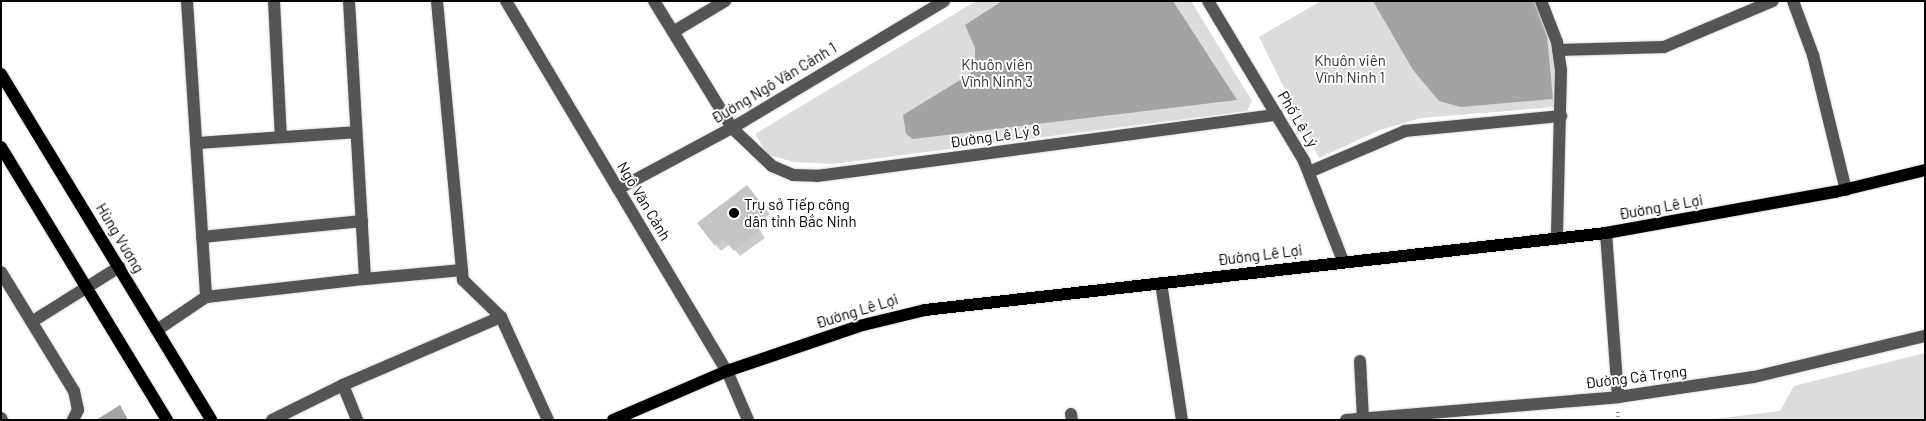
<!DOCTYPE html>
<html>
<head>
<meta charset="utf-8">
<style>
  body { margin:0 }
  #map { position:relative; width:1926px; height:421px; overflow:hidden; background:#fff; font-family:Barlow,sans-serif }
  div>[style] { position:absolute }
  .green>* { inset:0; background:#dcdcdc }
  .water>* { inset:0; background:#a3a3a3 }
  .shadow>* { inset:0; background:#0003 }
  .building>* { inset:0; background:#c4c4c4 }
  .path>* { height:3px; margin-top:-1.5px; transform-origin:0; background:repeating-linear-gradient(90deg,#777 0 1px,transparent 0 3.5px) }
  .roads { filter:drop-shadow(0 0 1px #dbdbdb) drop-shadow(0 0 1px #dbdbdb) }
  .minor>* { height:12px; margin:-6px; padding:0 6px; transform-origin:6px; border-radius:6px; background:#555 }
  .major>* { height:12px; margin:-6px; padding:0 6px; transform-origin:6px; border-radius:6px; background:#000 }
  .dots>* { width:14px; height:14px; translate:-50% -50%; box-sizing:border-box; border:2px solid #fff; border-radius:50% }
  span { translate:-50% -50%; white-space:nowrap; text-align:center; line-height:1.15; -webkit-text-stroke:4px #fff; paint-order:stroke }
  .park-label { font-size:15px; color:#333 }
  .street-label { font-size:15px; color:#000 }
  .poi-label { font-size:15px; color:#000 }
  .left { translate:0 -50%; text-align:left }
  .frame { position:absolute; inset:0; border:2px solid #000; pointer-events:none }
</style>
</head>
<body>
<div id="map">
  <div class="green">
    <div style="clip-path:polygon(976px 1px,1191px 1px,1252px 101px,1247px 111px,833px 164px,794px 162px,768px 155px,755px 134px)"></div>
    <div style="clip-path:polygon(1321px 1px,1538px 1px,1547px 22px,1556px 68px,1556px 107px,1421px 118px,1380px 130px,1319px 158px,1259px 37px)"></div>
    <div style="clip-path:polygon(1925px 353px,1925px 420px,1706px 420px,1780px 411px,1794px 386px)"></div>
  </div>
  <div class="water">
    <div style="clip-path:polygon(1002px 1px,1173px 1px,1237px 100px,913px 139px,906px 134px,903px 115px,970px 74px,975px 66px,975px 48px,965px 25px)"></div>
    <div style="clip-path:polygon(1373px 1px,1535px 1px,1547px 36px,1553px 99px,1461px 107px,1439px 101px,1413px 70px)"></div>
    <div style="clip-path:polygon(120px 405px,128px 420px,96px 420px)"></div>
  </div>
  <div class="shadow">
    <div style="clip-path:polygon(747px 186px,770px 214px,756px 225px,765px 238px,740px 256px,730px 244px,721px 251px,716px 245px)"></div>
  </div>
  <div class="building">
    <div style="clip-path:polygon(747px 185px,765px 208px,751px 219px,760px 231px,734px 251px,724px 239px,715px 246px,697px 223px)"></div>
  </div>
  <div class="path">
    <div style="left:1618px;top:420px;width:10px;rotate:-90deg"></div>
  </div>
  <div class="roads">
    <div class="minor">
      <div style="left:187px;top:1px;width:297px;rotate:86.3deg"></div>
      <div style="left:274px;top:1px;width:136px;rotate:87.1deg"></div>
      <div style="left:349px;top:1px;width:278px;rotate:86.7deg"></div>
      <div style="left:365px;top:279px;width:97px;rotate:-5.3deg"></div>
      <div style="left:437px;top:1px;width:280px;rotate:84.7deg"></div>
      <div style="left:463px;top:280px;width:53px;rotate:44.2deg"></div>
      <div style="left:501px;top:317px;width:113px;rotate:65.5deg"></div>
      <div style="left:506px;top:1px;width:431px;rotate:59.2deg"></div>
      <div style="left:727px;top:371px;width:53px;rotate:66.8deg"></div>
      <div style="left:654px;top:1px;width:149px;rotate:58.4deg"></div>
      <div style="left:732px;top:128px;width:55px;rotate:43.5deg"></div>
      <div style="left:772px;top:166px;width:23px;rotate:23deg"></div>
      <div style="left:793px;top:175px;width:24px;rotate:2deg"></div>
      <div style="left:817px;top:176px;width:464px;rotate:-7.6deg"></div>
      <div style="left:1208px;top:1px;width:187px;rotate:59deg"></div>
      <div style="left:1304px;top:161px;width:107px;rotate:68.7deg"></div>
      <div style="left:1541px;top:1px;width:44px;rotate:68.7deg"></div>
      <div style="left:1557px;top:42px;width:28px;rotate:82deg"></div>
      <div style="left:1561px;top:70px;width:169px;rotate:91.4deg"></div>
      <div style="left:1793px;top:1px;width:58px;rotate:69.7deg"></div>
      <div style="left:1813px;top:55px;width:139px;rotate:76.3deg"></div>
      <div style="left:673px;top:32px;width:61px;rotate:-30.8deg"></div>
      <div style="left:1558px;top:50px;width:106px;rotate:-1.6deg"></div>
      <div style="left:1664px;top:47px;width:118px;rotate:-22.9deg"></div>
      <div style="left:196px;top:143px;width:160px;rotate:-3.9deg"></div>
      <div style="left:1309px;top:172px;width:104px;rotate:-23.1deg"></div>
      <div style="left:1405px;top:131px;width:157px;rotate:-5.5deg"></div>
      <div style="left:618px;top:189px;width:129px;rotate:-28.2deg"></div>
      <div style="left:732px;top:128px;width:247px;rotate:-30.9deg"></div>
      <div style="left:1606px;top:233px;width:164px;rotate:85.8deg"></div>
      <div style="left:202px;top:237px;width:161px;rotate:-5.7deg"></div>
      <div style="left:1px;top:272px;width:140px;rotate:58.5deg"></div>
      <div style="left:74px;top:391px;width:19px;rotate:78deg"></div>
      <div style="left:78px;top:410px;width:11px;rotate:117deg"></div>
      <div style="left:1161px;top:283px;width:139px;rotate:81.3deg"></div>
      <div style="left:33px;top:321px;width:102px;rotate:-32.1deg"></div>
      <div style="left:157px;top:330px;width:59px;rotate:-34deg"></div>
      <div style="left:206px;top:297px;width:160px;rotate:-6.5deg"></div>
      <div style="left:1360px;top:361px;width:57px;rotate:87deg"></div>
      <div style="left:343px;top:385px;width:38px;rotate:68deg"></div>
      <div style="left:1071px;top:414px;width:6px;rotate:81deg"></div>
      <div style="left:1px;top:418px;width:2px;rotate:63deg"></div>
      <div style="left:272px;top:420px;width:79px;rotate:-26.2deg"></div>
      <div style="left:343px;top:385px;width:172px;rotate:-23.3deg"></div>
      <div style="left:1346px;top:420px;width:273px;rotate:-4.8deg"></div>
      <div style="left:1618px;top:397px;width:137px;rotate:-8.4deg"></div>
      <div style="left:1754px;top:377px;width:176px;rotate:-13.5deg"></div>
    </div>
    <div class="major">
      <div style="left:1px;top:74px;width:405px;rotate:58.7deg"></div>
      <div style="left:1px;top:147px;width:320px;rotate:58.7deg"></div>
      <div style="left:613px;top:420px;width:124px;rotate:-23.3deg"></div>
      <div style="left:727px;top:371px;width:139px;rotate:-18.8deg"></div>
      <div style="left:859px;top:326px;width:68px;rotate:-13.6deg"></div>
      <div style="left:925px;top:310px;width:685px;rotate:-6.45deg"></div>
      <div style="left:1606px;top:233px;width:233px;rotate:-10.2deg"></div>
      <div style="left:1835px;top:192px;width:93px;rotate:-13.7deg"></div>
    </div>
  </div>
  <div class="dots">
    <div style="left:734px;top:213px;background:#000"></div>
  </div>
  <div class="park-label">
    <span style="left:1350px;top:69px">Khuôn viên<br>Vĩnh Ninh 1</span>
    <span style="left:997px;top:73px">Khuôn viên<br>Vĩnh Ninh 3</span>
  </div>
  <div class="street-label">
    <span style="left:774px;top:83px;rotate:-31deg">Đường Ngô Văn Cảnh 1</span>
    <span style="left:1298px;top:119px;rotate:59deg">Phố Lê Lý</span>
    <span style="left:995px;top:136px;rotate:-8deg">Đường Lê Lý 8</span>
    <span style="left:644px;top:201px;rotate:59deg">Ngô Văn Cảnh</span>
    <span style="left:1661px;top:207px;rotate:-10deg">Đường Lê Lợi</span>
    <span style="left:120px;top:238px;rotate:59deg">Hùng Vương</span>
    <span style="left:1260px;top:255px;rotate:-7deg">Đường Lê Lợi</span>
    <span style="left:857px;top:311px;rotate:-17deg">Đường Lê Lợi</span>
    <span style="left:1636px;top:377px;rotate:-7deg">Đường Cả Trọng</span>
  </div>
  <div class="poi-label">
    <span class="left" style="left:744px;top:213px">Trụ sở Tiếp công<br>dân tỉnh Bắc Ninh</span>
  </div>
  <div class="frame"></div>
</div>
</body>
</html>
